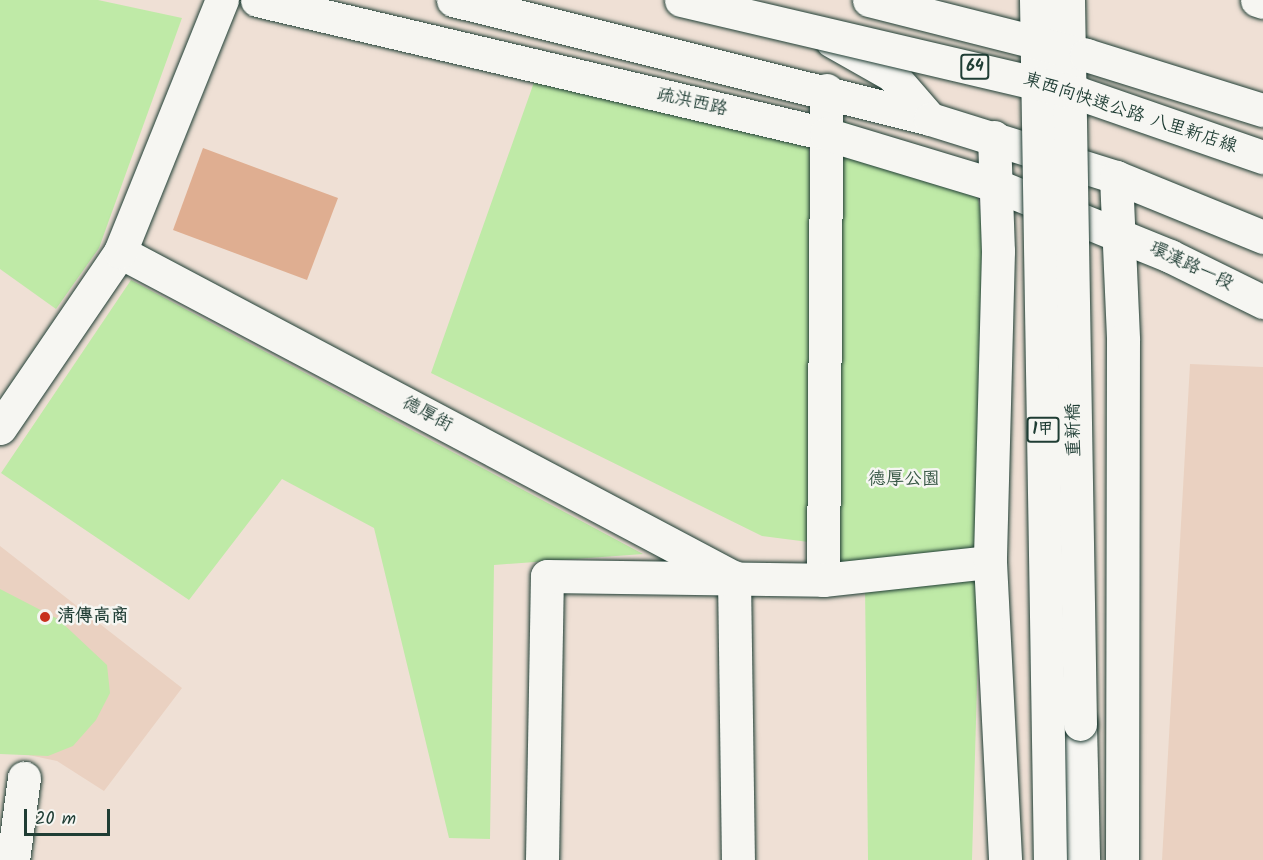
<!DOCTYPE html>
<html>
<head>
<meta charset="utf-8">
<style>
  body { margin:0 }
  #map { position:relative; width:1263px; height:860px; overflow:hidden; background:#efe0d5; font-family:Kalam,"LXGW WenKai TC",sans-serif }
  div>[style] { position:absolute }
  .built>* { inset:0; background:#ead1c1 }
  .green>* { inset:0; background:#bfeaa7 }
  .building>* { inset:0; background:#dfae91 }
  .roads { filter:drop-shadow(0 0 2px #1f3d34) drop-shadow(0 0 2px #1f3d34) }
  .minor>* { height:33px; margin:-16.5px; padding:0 16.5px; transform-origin:16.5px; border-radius:16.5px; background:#f6f6f2 }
  .tertiary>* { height:33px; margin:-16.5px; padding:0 16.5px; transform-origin:16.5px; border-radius:16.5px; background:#f6f6f2 }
  .primary>* { height:33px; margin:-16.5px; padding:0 16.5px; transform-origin:16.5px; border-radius:16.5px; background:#f6f6f2 }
  .bridges { filter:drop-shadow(0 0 2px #1f3d34) drop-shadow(0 0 2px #1f3d34) }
  .primary-bridge>* { height:33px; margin:-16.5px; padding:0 16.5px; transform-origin:16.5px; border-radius:16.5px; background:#f6f6f2 }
  .trunk-bridge>* { height:33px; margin:-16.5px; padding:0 16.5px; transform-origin:16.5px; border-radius:16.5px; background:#f6f6f2 }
  .dots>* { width:16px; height:16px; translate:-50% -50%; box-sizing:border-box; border:3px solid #f6f6f2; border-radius:50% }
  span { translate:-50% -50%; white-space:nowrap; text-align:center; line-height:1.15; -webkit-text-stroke:5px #f6f6f2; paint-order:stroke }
  .shield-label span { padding:2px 4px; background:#f6f6f2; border:2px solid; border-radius:4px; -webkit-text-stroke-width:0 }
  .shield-label { font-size:16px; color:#1f3d34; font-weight:700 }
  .street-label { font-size:18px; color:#1f3d34 }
  .park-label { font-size:18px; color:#375745 }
  .poi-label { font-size:18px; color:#1f3d34; font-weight:700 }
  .left { translate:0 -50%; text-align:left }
  .scale { position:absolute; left:24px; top:809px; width:86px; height:27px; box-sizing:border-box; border:3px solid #1f3d34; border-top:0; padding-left:8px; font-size:18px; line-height:21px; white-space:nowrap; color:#1f3d34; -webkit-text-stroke:4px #f6f6f2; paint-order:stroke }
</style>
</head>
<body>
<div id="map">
  <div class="built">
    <div style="clip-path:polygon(1190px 364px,1263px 367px,1263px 860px,1162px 860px)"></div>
    <div style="clip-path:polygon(0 546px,182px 688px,104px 791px,57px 761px,0 749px)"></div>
  </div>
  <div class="green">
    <div style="clip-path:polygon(0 0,98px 0,182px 18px,99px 248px,56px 309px,0 269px)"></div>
    <div style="clip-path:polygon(538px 71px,808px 138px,823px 329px,825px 114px,972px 172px,982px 218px,987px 557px,824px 565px,824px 544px,762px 536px,431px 373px)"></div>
    <div style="clip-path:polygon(131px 280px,643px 554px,494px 565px,490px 839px,449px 838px,374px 528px,282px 479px,189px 600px,1px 473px)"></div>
    <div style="clip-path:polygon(980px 580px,972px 860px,868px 860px,865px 584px)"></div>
    <div style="clip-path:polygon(0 589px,58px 619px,107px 665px,110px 693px,96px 720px,73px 746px,48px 756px,0 754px)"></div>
  </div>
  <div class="building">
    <div style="clip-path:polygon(203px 148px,338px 198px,307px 280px,173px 230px)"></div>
  </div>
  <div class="roads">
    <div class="minor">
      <div style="left:832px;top:41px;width:69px;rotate:29.5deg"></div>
      <div style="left:892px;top:75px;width:58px;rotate:49.2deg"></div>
      <div style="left:120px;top:252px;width:689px;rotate:27.94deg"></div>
      <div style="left:0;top:428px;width:213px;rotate:-55.7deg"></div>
      <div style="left:120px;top:252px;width:272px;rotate:-68deg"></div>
      <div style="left:734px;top:577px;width:283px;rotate:89.2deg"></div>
      <div style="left:823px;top:580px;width:490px;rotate:-89.6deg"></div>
      <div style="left:13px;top:860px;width:83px;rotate:-82.4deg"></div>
      <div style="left:542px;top:860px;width:284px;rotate:-89deg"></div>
      <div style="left:547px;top:576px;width:276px;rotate:0.8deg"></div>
      <div style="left:823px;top:580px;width:168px;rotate:-6.2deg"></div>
    </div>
    <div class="tertiary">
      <div style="left:257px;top:0;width:585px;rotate:13.25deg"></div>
      <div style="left:826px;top:134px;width:177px;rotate:16.8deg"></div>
      <div style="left:995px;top:185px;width:189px;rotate:22.1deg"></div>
      <div style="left:1170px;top:256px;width:104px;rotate:26.3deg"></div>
      <div style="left:453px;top:0;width:492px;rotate:14deg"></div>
      <div style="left:930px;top:119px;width:195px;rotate:17.3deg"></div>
      <div style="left:1116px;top:177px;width:159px;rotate:22.2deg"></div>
      <div style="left:1257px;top:0;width:6px;rotate:18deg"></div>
    </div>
    <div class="primary">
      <div style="left:994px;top:137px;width:114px;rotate:88deg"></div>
      <div style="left:998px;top:251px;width:311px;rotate:91.5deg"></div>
      <div style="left:990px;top:562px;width:298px;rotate:87.1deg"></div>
      <div style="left:1116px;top:177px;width:163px;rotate:87.5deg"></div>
      <div style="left:1123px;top:340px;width:520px;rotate:90.11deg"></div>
      <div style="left:1080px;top:724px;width:136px;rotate:88.7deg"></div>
    </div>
  </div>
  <div class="bridges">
    <div class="primary-bridge">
      <div style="left:1036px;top:0;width:860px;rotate:89.07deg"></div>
      <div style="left:1068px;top:0;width:724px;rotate:89.05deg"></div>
    </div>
    <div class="trunk-bridge">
      <div style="left:681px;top:0;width:408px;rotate:13.2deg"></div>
      <div style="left:1078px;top:93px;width:196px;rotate:19.1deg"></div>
      <div style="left:869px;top:0;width:224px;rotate:14.2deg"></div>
      <div style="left:1086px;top:55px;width:185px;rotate:17.3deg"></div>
    </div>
  </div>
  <div class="dots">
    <div style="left:45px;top:617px;background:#c8321e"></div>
  </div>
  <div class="shield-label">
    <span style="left:975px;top:67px">64</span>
    <span style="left:1043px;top:430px">1甲</span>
  </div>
  <div class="street-label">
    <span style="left:692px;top:103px;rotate:13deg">疏洪西路</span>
    <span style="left:1130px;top:114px;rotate:18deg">東西向快速公路 八里新店線</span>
    <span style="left:1191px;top:267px;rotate:25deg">環漢路一段</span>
    <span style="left:427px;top:415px;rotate:28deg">德厚街</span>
    <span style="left:1075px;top:430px;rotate:-91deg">重新橋</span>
  </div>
  <div class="park-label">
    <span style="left:904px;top:480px">德厚公園</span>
  </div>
  <div class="poi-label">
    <span class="left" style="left:57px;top:617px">清傳高商</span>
  </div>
  <div class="scale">20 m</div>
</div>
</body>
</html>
